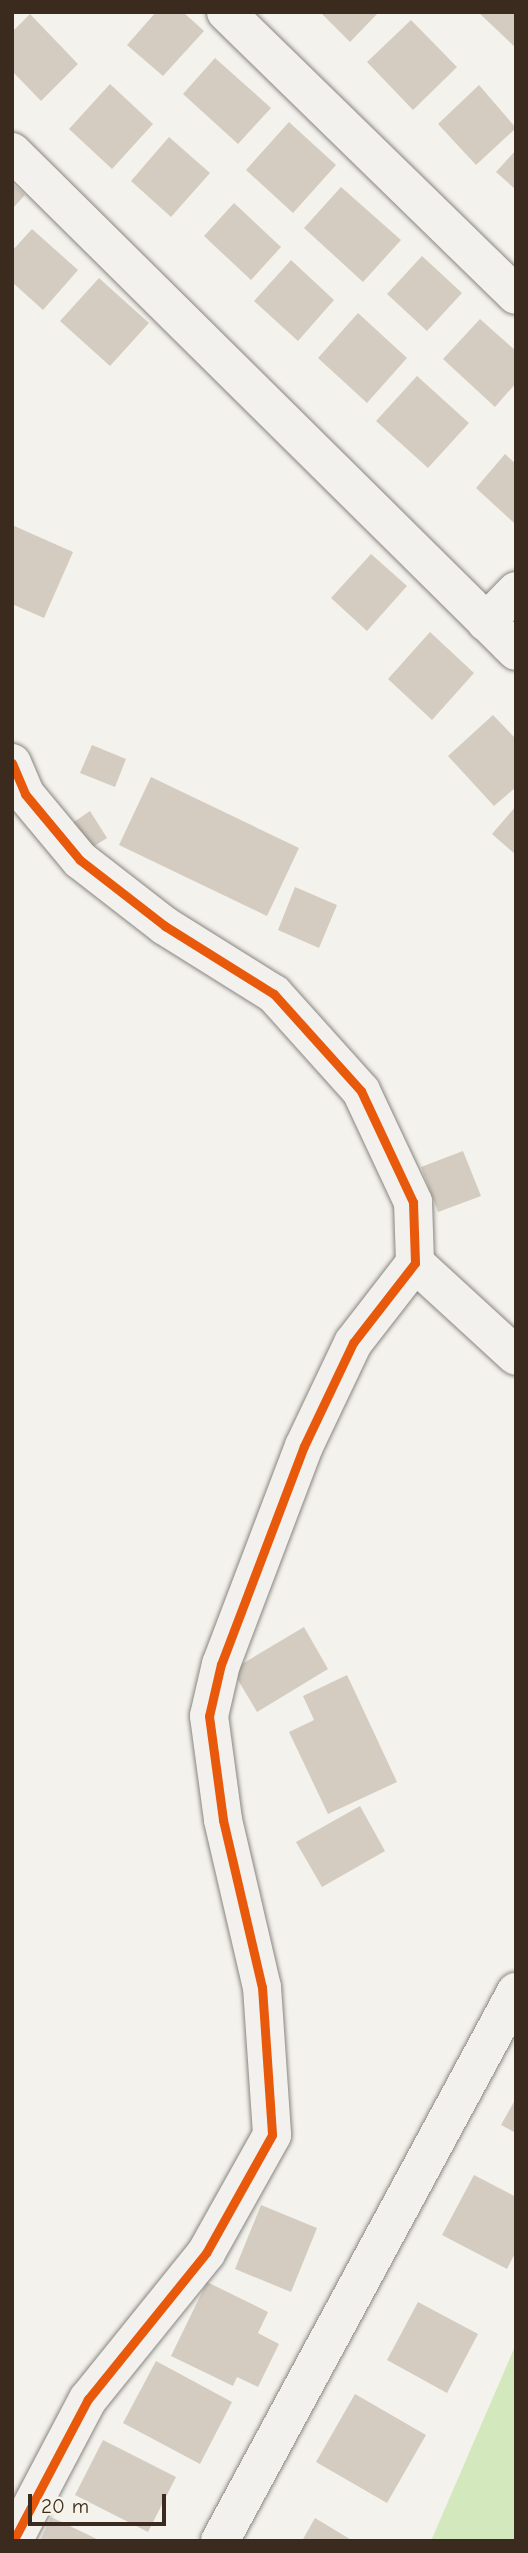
<!DOCTYPE html>
<html>
<head>
<meta charset="utf-8">
<style>
  body { margin:0 }
  #map { position:relative; width:528px; height:2553px; overflow:hidden; background:#f4f2ec; font-family:"Comic Neue",sans-serif }
  div>[style] { position:absolute }
  .green>* { inset:0; background:#d4e8be }
  .building>* { inset:0; background:#d4ccc1 }
  .roads { filter:drop-shadow(0 0 2px #898580) drop-shadow(0 0 2px #898580) }
  .minor>* { height:38px; margin:-19px; padding:0 19px; transform-origin:19px; border-radius:19px; background:#f2f1ed }
  .cycleway>* { height:9px; margin:-4.5px; padding:0 4.5px; transform-origin:4.5px; border-radius:4.5px; background:#e8590c }
  span { translate:-50% -50%; white-space:nowrap; text-align:center; line-height:1.15; -webkit-text-stroke:7px #f7f3e8; paint-order:stroke }
  .frame { position:absolute; inset:0; border:14px solid #3b2a1e; pointer-events:none }
  .scale { position:absolute; left:28px; top:2494px; width:138px; height:32px; box-sizing:border-box; border:4px solid #3b2a1e; border-top:0; padding-left:9px; font-size:21px; line-height:24px; white-space:nowrap; color:#3b2a1e; -webkit-text-stroke:5px #f7f3e8; paint-order:stroke }
</style>
</head>
<body>
<div id="map">
  <div class="green">
    <div style="clip-path:polygon(516px 2344px,516px 2541px,431px 2541px)"></div>
  </div>
  <div class="building">
    <div style="clip-path:polygon(156px 12px,183px 12px,204px 31px,163px 76px,127px 45px)"></div>
    <div style="clip-path:polygon(320px 12px,379px 12px,350px 42px)"></div>
    <div style="clip-path:polygon(478px 12px,516px 12px,516px 48px)"></div>
    <div style="clip-path:polygon(30px 14px,78px 64px,41px 101px,12px 71px,12px 32px)"></div>
    <div style="clip-path:polygon(411px 20px,457px 67px,413px 110px,367px 62px)"></div>
    <div style="clip-path:polygon(215px 58px,271px 108px,238px 144px,183px 94px)"></div>
    <div style="clip-path:polygon(110px 84px,153px 124px,112px 169px,69px 129px)"></div>
    <div style="clip-path:polygon(479px 85px,516px 128px,476px 165px,438px 124px)"></div>
    <div style="clip-path:polygon(289px 122px,336px 165px,293px 213px,246px 170px)"></div>
    <div style="clip-path:polygon(169px 137px,210px 173px,171px 217px,131px 181px)"></div>
    <div style="clip-path:polygon(516px 150px,516px 190px,496px 172px)"></div>
    <div style="clip-path:polygon(12px 183px,25px 195px,12px 209px)"></div>
    <div style="clip-path:polygon(341px 187px,401px 240px,363px 282px,304px 228px)"></div>
    <div style="clip-path:polygon(234px 203px,281px 247px,251px 280px,204px 236px)"></div>
    <div style="clip-path:polygon(32px 229px,78px 270px,43px 310px,12px 282px,12px 251px)"></div>
    <div style="clip-path:polygon(422px 256px,462px 293px,427px 331px,387px 294px)"></div>
    <div style="clip-path:polygon(291px 260px,334px 300px,298px 341px,254px 301px)"></div>
    <div style="clip-path:polygon(99px 278px,149px 323px,110px 366px,60px 321px)"></div>
    <div style="clip-path:polygon(358px 313px,407px 358px,367px 403px,318px 358px)"></div>
    <div style="clip-path:polygon(480px 319px,516px 351px,516px 383px,495px 407px,443px 359px)"></div>
    <div style="clip-path:polygon(417px 376px,469px 423px,428px 468px,376px 421px)"></div>
    <div style="clip-path:polygon(505px 454px,516px 464px,514px 523px,476px 488px)"></div>
    <div style="clip-path:polygon(12px 525px,73px 552px,44px 618px,12px 604px)"></div>
    <div style="clip-path:polygon(371px 554px,407px 586px,367px 631px,331px 598px)"></div>
    <div style="clip-path:polygon(430px 632px,474px 673px,432px 720px,388px 679px)"></div>
    <div style="clip-path:polygon(493px 715px,516px 739px,516px 787px,494px 806px,448px 756px)"></div>
    <div style="clip-path:polygon(92px 745px,126px 759px,115px 787px,80px 773px)"></div>
    <div style="clip-path:polygon(151px 777px,299px 848px,267px 916px,119px 845px)"></div>
    <div style="clip-path:polygon(516px 806px,516px 855px,492px 834px)"></div>
    <div style="clip-path:polygon(90px 811px,107px 838px,88px 850px,71px 824px)"></div>
    <div style="clip-path:polygon(295px 887px,337px 905px,319px 948px,278px 930px)"></div>
    <div style="clip-path:polygon(463px 1151px,481px 1196px,438px 1212px,421px 1167px)"></div>
    <div style="clip-path:polygon(304px 1627px,328px 1669px,257px 1712px,232px 1670px)"></div>
    <div style="clip-path:polygon(347px 1675px,397px 1782px,328px 1814px,289px 1732px,314px 1720px,303px 1696px)"></div>
    <div style="clip-path:polygon(360px 1806px,385px 1851px,322px 1887px,296px 1842px)"></div>
    <div style="clip-path:polygon(516px 2098px,516px 2133px,501px 2125px)"></div>
    <div style="clip-path:polygon(474px 2175px,516px 2197px,516px 2251px,507px 2269px,442px 2235px)"></div>
    <div style="clip-path:polygon(261px 2205px,317px 2228px,291px 2292px,235px 2269px)"></div>
    <div style="clip-path:polygon(207px 2282px,268px 2312px,258px 2333px,279px 2344px,258px 2387px,237px 2377px,233px 2386px,171px 2356px)"></div>
    <div style="clip-path:polygon(418px 2302px,478px 2334px,447px 2393px,387px 2360px)"></div>
    <div style="clip-path:polygon(156px 2361px,232px 2402px,200px 2464px,123px 2423px)"></div>
    <div style="clip-path:polygon(355px 2394px,426px 2435px,387px 2503px,316px 2462px)"></div>
    <div style="clip-path:polygon(103px 2440px,176px 2477px,148px 2532px,75px 2495px)"></div>
    <div style="clip-path:polygon(51px 2517px,101px 2541px,40px 2541px)"></div>
    <div style="clip-path:polygon(315px 2518px,353px 2541px,302px 2541px)"></div>
  </div>
  <div class="roads">
    <div class="minor">
      <div style="left:226px;top:12px;width:405px;rotate:44.3deg"></div>
      <div style="left:12px;top:152px;width:709px;rotate:44.71deg"></div>
      <div style="left:486px;top:622px;width:43px;rotate:-45.9deg"></div>
      <div style="left:12px;top:763px;width:34px;rotate:67deg"></div>
      <div style="left:25px;top:794px;width:86px;rotate:50.2deg"></div>
      <div style="left:80px;top:860px;width:108px;rotate:37.8deg"></div>
      <div style="left:165px;top:926px;width:128px;rotate:32deg"></div>
      <div style="left:274px;top:994px;width:130px;rotate:48.1deg"></div>
      <div style="left:361px;top:1091px;width:123px;rotate:64.9deg"></div>
      <div style="left:413px;top:1202px;width:61px;rotate:88.1deg"></div>
      <div style="left:415px;top:1263px;width:101px;rotate:127.8deg"></div>
      <div style="left:353px;top:1343px;width:114px;rotate:115.4deg"></div>
      <div style="left:304px;top:1446px;width:233px;rotate:110.8deg"></div>
      <div style="left:221px;top:1664px;width:53px;rotate:103deg"></div>
      <div style="left:209px;top:1716px;width:105px;rotate:82.3deg"></div>
      <div style="left:223px;top:1820px;width:171px;rotate:76.9deg"></div>
      <div style="left:262px;top:1987px;width:148px;rotate:86.1deg"></div>
      <div style="left:272px;top:2135px;width:135px;rotate:119.2deg"></div>
      <div style="left:206px;top:2253px;width:188px;rotate:128.9deg"></div>
      <div style="left:88px;top:2399px;width:161px;rotate:117.8deg"></div>
      <div style="left:415px;top:1263px;width:137px;rotate:42.6deg"></div>
      <div style="left:220px;top:2541px;width:624px;rotate:-61.67deg"></div>
    </div>
  </div>
  <div class="cycleway">
    <div style="left:12px;top:763px;width:34px;rotate:67deg"></div>
    <div style="left:25px;top:794px;width:86px;rotate:50.2deg"></div>
    <div style="left:80px;top:860px;width:108px;rotate:37.8deg"></div>
    <div style="left:165px;top:926px;width:128px;rotate:32deg"></div>
    <div style="left:274px;top:994px;width:130px;rotate:48.1deg"></div>
    <div style="left:361px;top:1091px;width:123px;rotate:64.9deg"></div>
    <div style="left:413px;top:1202px;width:61px;rotate:88.1deg"></div>
    <div style="left:415px;top:1263px;width:101px;rotate:127.8deg"></div>
    <div style="left:353px;top:1343px;width:114px;rotate:115.4deg"></div>
    <div style="left:304px;top:1446px;width:233px;rotate:110.8deg"></div>
    <div style="left:221px;top:1664px;width:53px;rotate:103deg"></div>
    <div style="left:209px;top:1716px;width:105px;rotate:82.3deg"></div>
    <div style="left:223px;top:1820px;width:171px;rotate:76.9deg"></div>
    <div style="left:262px;top:1987px;width:148px;rotate:86.1deg"></div>
    <div style="left:272px;top:2135px;width:135px;rotate:119.2deg"></div>
    <div style="left:206px;top:2253px;width:188px;rotate:128.9deg"></div>
    <div style="left:88px;top:2399px;width:161px;rotate:117.8deg"></div>
  </div>
  <div class="frame"></div>
  <div class="scale">20 m</div>
</div>
</body>
</html>
